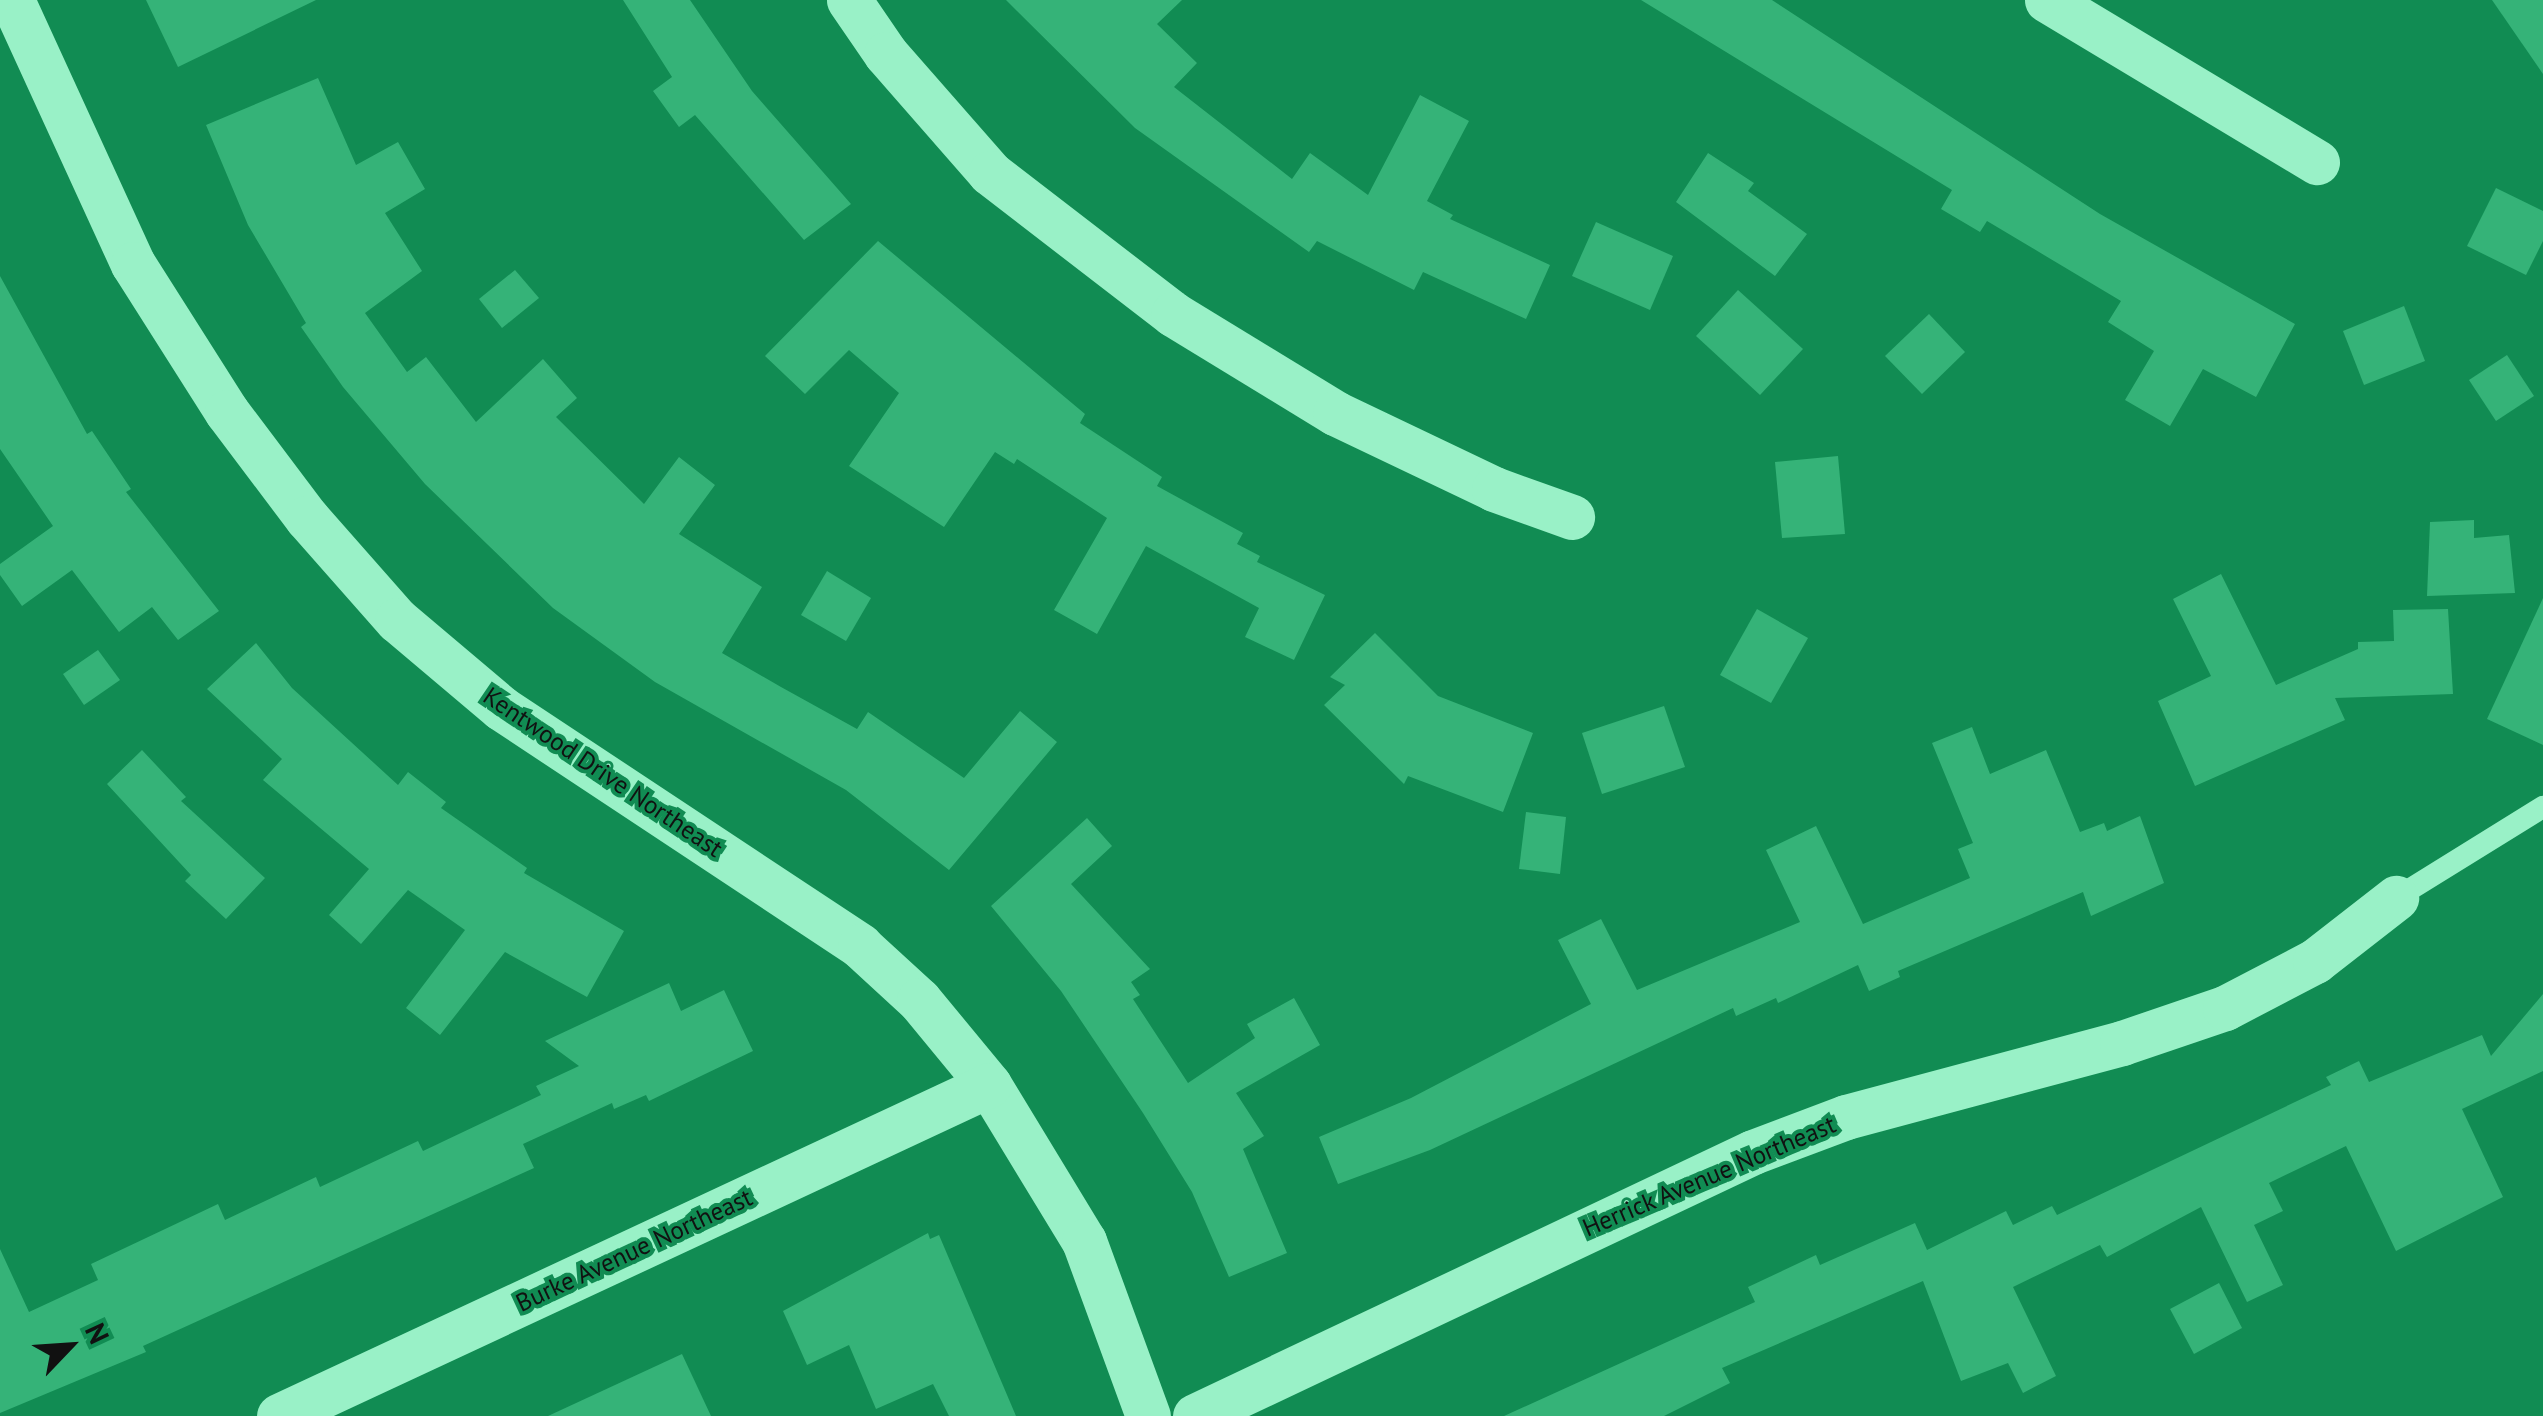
<!DOCTYPE html>
<html>
<head>
<meta charset="utf-8">
<style>
  body { margin:0 }
  #map { position:relative; width:2543px; height:1416px; overflow:hidden; background:#118c53; font-family:"PT Sans",sans-serif }
  div>[style] { position:absolute }
  .building>* { inset:0; background:#35b378 }
  .service>* { height:22px; margin:-11px; padding:0 11px; transform-origin:11px; border-radius:11px; background:#99f1c7 }
  .minor>* { height:45px; margin:-22.5px; padding:0 22.5px; transform-origin:22.5px; border-radius:22.5px; background:#99f1c7 }
  span { translate:-50% -50%; white-space:nowrap; text-align:center; line-height:1.15; -webkit-text-stroke:8px #118c53; paint-order:stroke }
  .street-label { font-size:25px; color:#111 }
  .north { position:absolute; left:20px; top:1296px; width:100px; height:100px; -webkit-text-stroke:8px #118c53; paint-order:stroke; rotate:65deg; font-size:28px; font-weight:700; line-height:40px; text-align:center; color:#111 }
  .north::after { content:''; display:block; margin:auto; width:35px; height:45px; background:#111; clip-path:polygon(50% 0,100% 100%,50% 72%,0 100%) }
</style>
</head>
<body>
<div id="map">
  <div class="building">
    <div style="clip-path:polygon(146px 0,316px 0,178px 67px)"></div>
    <div style="clip-path:polygon(623px 0,690px 0,752px 91px,851px 204px,804px 240px,695px 115px,679px 127px,653px 91px,672px 77px)"></div>
    <div style="clip-path:polygon(1006px 0,1182px 0,1157px 24px,1197px 63px,1174px 87px,1292px 179px,1310px 153px,1368px 195px,1420px 95px,1469px 121px,1427px 201px,1453px 215px,1450px 219px,1550px 265px,1526px 319px,1423px 272px,1414px 290px,1317px 241px,1309px 252px,1135px 128px)"></div>
    <div style="clip-path:polygon(1641px 0,1772px 0,2100px 214px,2295px 324px,2256px 397px,2203px 369px,2170px 426px,2125px 400px,2154px 351px,2108px 322px,2121px 301px,1987px 221px,1980px 232px,1941px 209px,1952px 190px)"></div>
    <div style="clip-path:polygon(2492px 0,2543px 0,2543px 74px)"></div>
    <div style="clip-path:polygon(318px 78px,356px 165px,398px 142px,425px 189px,385px 213px,422px 271px,365px 313px,407px 372px,426px 357px,476px 422px,543px 359px,577px 398px,556px 417px,644px 504px,679px 457px,715px 485px,679px 534px,762px 587px,722px 653px,781px 687px,857px 729px,868px 712px,964px 778px,1020px 711px,1057px 742px,949px 870px,846px 790px,655px 682px,553px 608px,425px 484px,343px 387px,301px 327px,306px 323px,248px 225px,206px 125px)"></div>
    <div style="clip-path:polygon(1708px 153px,1754px 183px,1748px 191px,1807px 234px,1775px 276px,1676px 202px)"></div>
    <div style="clip-path:polygon(2496px 188px,2543px 211px,2543px 241px,2526px 275px,2467px 246px)"></div>
    <div style="clip-path:polygon(1596px 222px,1673px 256px,1650px 310px,1572px 276px)"></div>
    <div style="clip-path:polygon(878px 241px,1085px 414px,1080px 423px,1162px 477px,1157px 486px,1243px 533px,1237px 544px,1260px 556px,1257px 562px,1325px 595px,1294px 660px,1245px 637px,1259px 608px,1146px 546px,1097px 634px,1054px 610px,1107px 518px,1017px 459px,1014px 464px,995px 452px,944px 527px,849px 466px,899px 393px,849px 350px,805px 394px,765px 356px)"></div>
    <div style="clip-path:polygon(515px 270px,539px 298px,502px 328px,479px 299px)"></div>
    <div style="clip-path:polygon(0 276px,87px 434px,92px 431px,131px 489px,126px 492px,219px 611px,178px 640px,152px 607px,119px 632px,72px 570px,22px 606px,0 575px,0 564px,53px 526px,0 449px)"></div>
    <div style="clip-path:polygon(1738px 290px,1803px 349px,1760px 395px,1696px 336px)"></div>
    <div style="clip-path:polygon(2404px 306px,2425px 361px,2364px 385px,2343px 331px)"></div>
    <div style="clip-path:polygon(1929px 314px,1965px 352px,1922px 394px,1885px 356px)"></div>
    <div style="clip-path:polygon(2507px 355px,2534px 396px,2496px 421px,2469px 380px)"></div>
    <div style="clip-path:polygon(1838px 456px,1845px 534px,1782px 538px,1775px 462px)"></div>
    <div style="clip-path:polygon(2474px 520px,2474px 538px,2509px 535px,2515px 593px,2427px 596px,2430px 522px)"></div>
    <div style="clip-path:polygon(827px 571px,871px 598px,846px 641px,801px 615px)"></div>
    <div style="clip-path:polygon(2221px 574px,2276px 685px,2358px 649px,2358px 642px,2394px 641px,2393px 610px,2448px 609px,2453px 694px,2335px 698px,2345px 720px,2195px 786px,2158px 701px,2211px 676px,2173px 599px)"></div>
    <div style="clip-path:polygon(2543px 598px,2543px 745px,2487px 719px)"></div>
    <div style="clip-path:polygon(1757px 609px,1808px 638px,1771px 703px,1720px 675px)"></div>
    <div style="clip-path:polygon(1375px 633px,1438px 696px,1533px 733px,1503px 812px,1408px 776px,1404px 784px,1324px 705px,1345px 685px,1330px 677px)"></div>
    <div style="clip-path:polygon(256px 643px,292px 688px,398px 785px,408px 772px,446px 802px,441px 808px,527px 868px,524px 873px,624px 931px,587px 997px,505px 952px,440px 1035px,406px 1008px,465px 930px,408px 890px,361px 944px,329px 915px,369px 869px,263px 780px,282px 759px,207px 689px)"></div>
    <div style="clip-path:polygon(98px 650px,120px 680px,84px 705px,63px 674px)"></div>
    <div style="clip-path:polygon(1664px 706px,1685px 767px,1602px 794px,1582px 733px)"></div>
    <div style="clip-path:polygon(1972px 727px,1990px 774px,2046px 750px,2080px 832px,2104px 823px,2107px 831px,2140px 816px,2164px 883px,2091px 916px,2083px 892px,1898px 971px,1900px 977px,1869px 991px,1858px 965px,1778px 1003px,1776px 998px,1736px 1016px,1733px 1008px,1430px 1150px,1338px 1184px,1319px 1137px,1411px 1098px,1591px 1004px,1558px 940px,1601px 919px,1637px 990px,1800px 922px,1766px 850px,1816px 826px,1863px 924px,1970px 878px,1958px 849px,1973px 843px,1932px 743px)"></div>
    <div style="clip-path:polygon(142px 750px,186px 797px,181px 801px,265px 878px,226px 919px,185px 881px,191px 875px,107px 784px)"></div>
    <div style="clip-path:polygon(1526px 812px,1566px 817px,1560px 874px,1519px 869px)"></div>
    <div style="clip-path:polygon(1087px 818px,1112px 846px,1071px 884px,1150px 969px,1131px 982px,1140px 995px,1133px 999px,1188px 1083px,1255px 1038px,1247px 1024px,1294px 998px,1320px 1045px,1236px 1093px,1264px 1136px,1243px 1149px,1287px 1253px,1229px 1277px,1192px 1192px,1143px 1113px,1061px 991px,991px 906px)"></div>
    <div style="clip-path:polygon(669px 983px,681px 1011px,724px 990px,753px 1051px,649px 1101px,646px 1095px,614px 1109px,612px 1103px,523px 1144px,534px 1168px,143px 1346px,146px 1352px,0 1413px,0 1249px,29px 1312px,98px 1280px,91px 1264px,218px 1204px,225px 1220px,316px 1177px,320px 1187px,418px 1141px,423px 1151px,541px 1095px,536px 1086px,579px 1066px,545px 1041px)"></div>
    <div style="clip-path:polygon(2543px 994px,2543px 1071px,2462px 1109px,2503px 1197px,2396px 1251px,2346px 1146px,2269px 1183px,2283px 1211px,2254px 1225px,2283px 1285px,2247px 1302px,2201px 1207px,2107px 1257px,2100px 1245px,2013px 1287px,2056px 1376px,2023px 1393px,2008px 1363px,1961px 1381px,1923px 1281px,1722px 1368px,1730px 1383px,1664px 1416px,1504px 1416px,1755px 1302px,1748px 1287px,1816px 1255px,1820px 1265px,1915px 1223px,1927px 1250px,2006px 1211px,2013px 1225px,2052px 1206px,2057px 1215px,2331px 1085px,2326px 1077px,2359px 1061px,2369px 1082px,2482px 1035px,2491px 1056px)"></div>
    <div style="clip-path:polygon(928px 1233px,930px 1239px,939px 1235px,1016px 1416px,949px 1416px,933px 1384px,876px 1409px,849px 1345px,807px 1365px,783px 1311px)"></div>
    <div style="clip-path:polygon(2219px 1283px,2242px 1328px,2194px 1354px,2170px 1309px)"></div>
    <div style="clip-path:polygon(682px 1354px,711px 1416px,548px 1416px)"></div>
  </div>
  <div class="service">
    <div style="left:2396px;top:898px;width:173px;rotate:-31.8deg"></div>
  </div>
  <div class="minor">
    <div style="left:12px;top:0;width:290px;rotate:65.4deg"></div>
    <div style="left:133px;top:264px;width:175px;rotate:57.6deg"></div>
    <div style="left:227px;top:412px;width:133px;rotate:53deg"></div>
    <div style="left:307px;top:518px;width:136px;rotate:48.6deg"></div>
    <div style="left:397px;top:620px;width:136px;rotate:40.2deg"></div>
    <div style="left:501px;top:708px;width:431px;rotate:33.5deg"></div>
    <div style="left:860px;top:946px;width:80px;rotate:42.5deg"></div>
    <div style="left:919px;top:1000px;width:110px;rotate:50.5deg"></div>
    <div style="left:989px;top:1085px;width:183px;rotate:58.7deg"></div>
    <div style="left:1084px;top:1241px;width:186px;rotate:69.9deg"></div>
    <div style="left:849px;top:0;width:65px;rotate:55.6deg"></div>
    <div style="left:886px;top:54px;width:158px;rotate:48.8deg"></div>
    <div style="left:990px;top:173px;width:231px;rotate:37.6deg"></div>
    <div style="left:1173px;top:314px;width:190px;rotate:31.4deg"></div>
    <div style="left:1335px;top:413px;width:176px;rotate:25.5deg"></div>
    <div style="left:1494px;top:489px;width:83px;rotate:19.7deg"></div>
    <div style="left:2047px;top:0;width:315px;rotate:31deg"></div>
    <div style="left:279px;top:1416px;width:783px;rotate:-24.99deg"></div>
    <div style="left:1195px;top:1416px;width:617px;rotate:-25.32deg"></div>
    <div style="left:1753px;top:1152px;width:99px;rotate:-20.6deg"></div>
    <div style="left:1846px;top:1117px;width:286px;rotate:-15deg"></div>
    <div style="left:2122px;top:1043px;width:109px;rotate:-18.8deg"></div>
    <div style="left:2225px;top:1008px;width:102px;rotate:-27.6deg"></div>
    <div style="left:2315px;top:961px;width:103px;rotate:-37.9deg"></div>
  </div>
  <div class="street-label">
    <span style="left:603px;top:772px;rotate:34deg">Kentwood Drive Northeast</span>
    <span style="left:1709px;top:1176px;rotate:-23deg">Herrick Avenue Northeast</span>
    <span style="left:634px;top:1250px;rotate:-25deg">Burke Avenue Northeast</span>
  </div>
  <div class="north">N</div>
</div>
</body>
</html>
